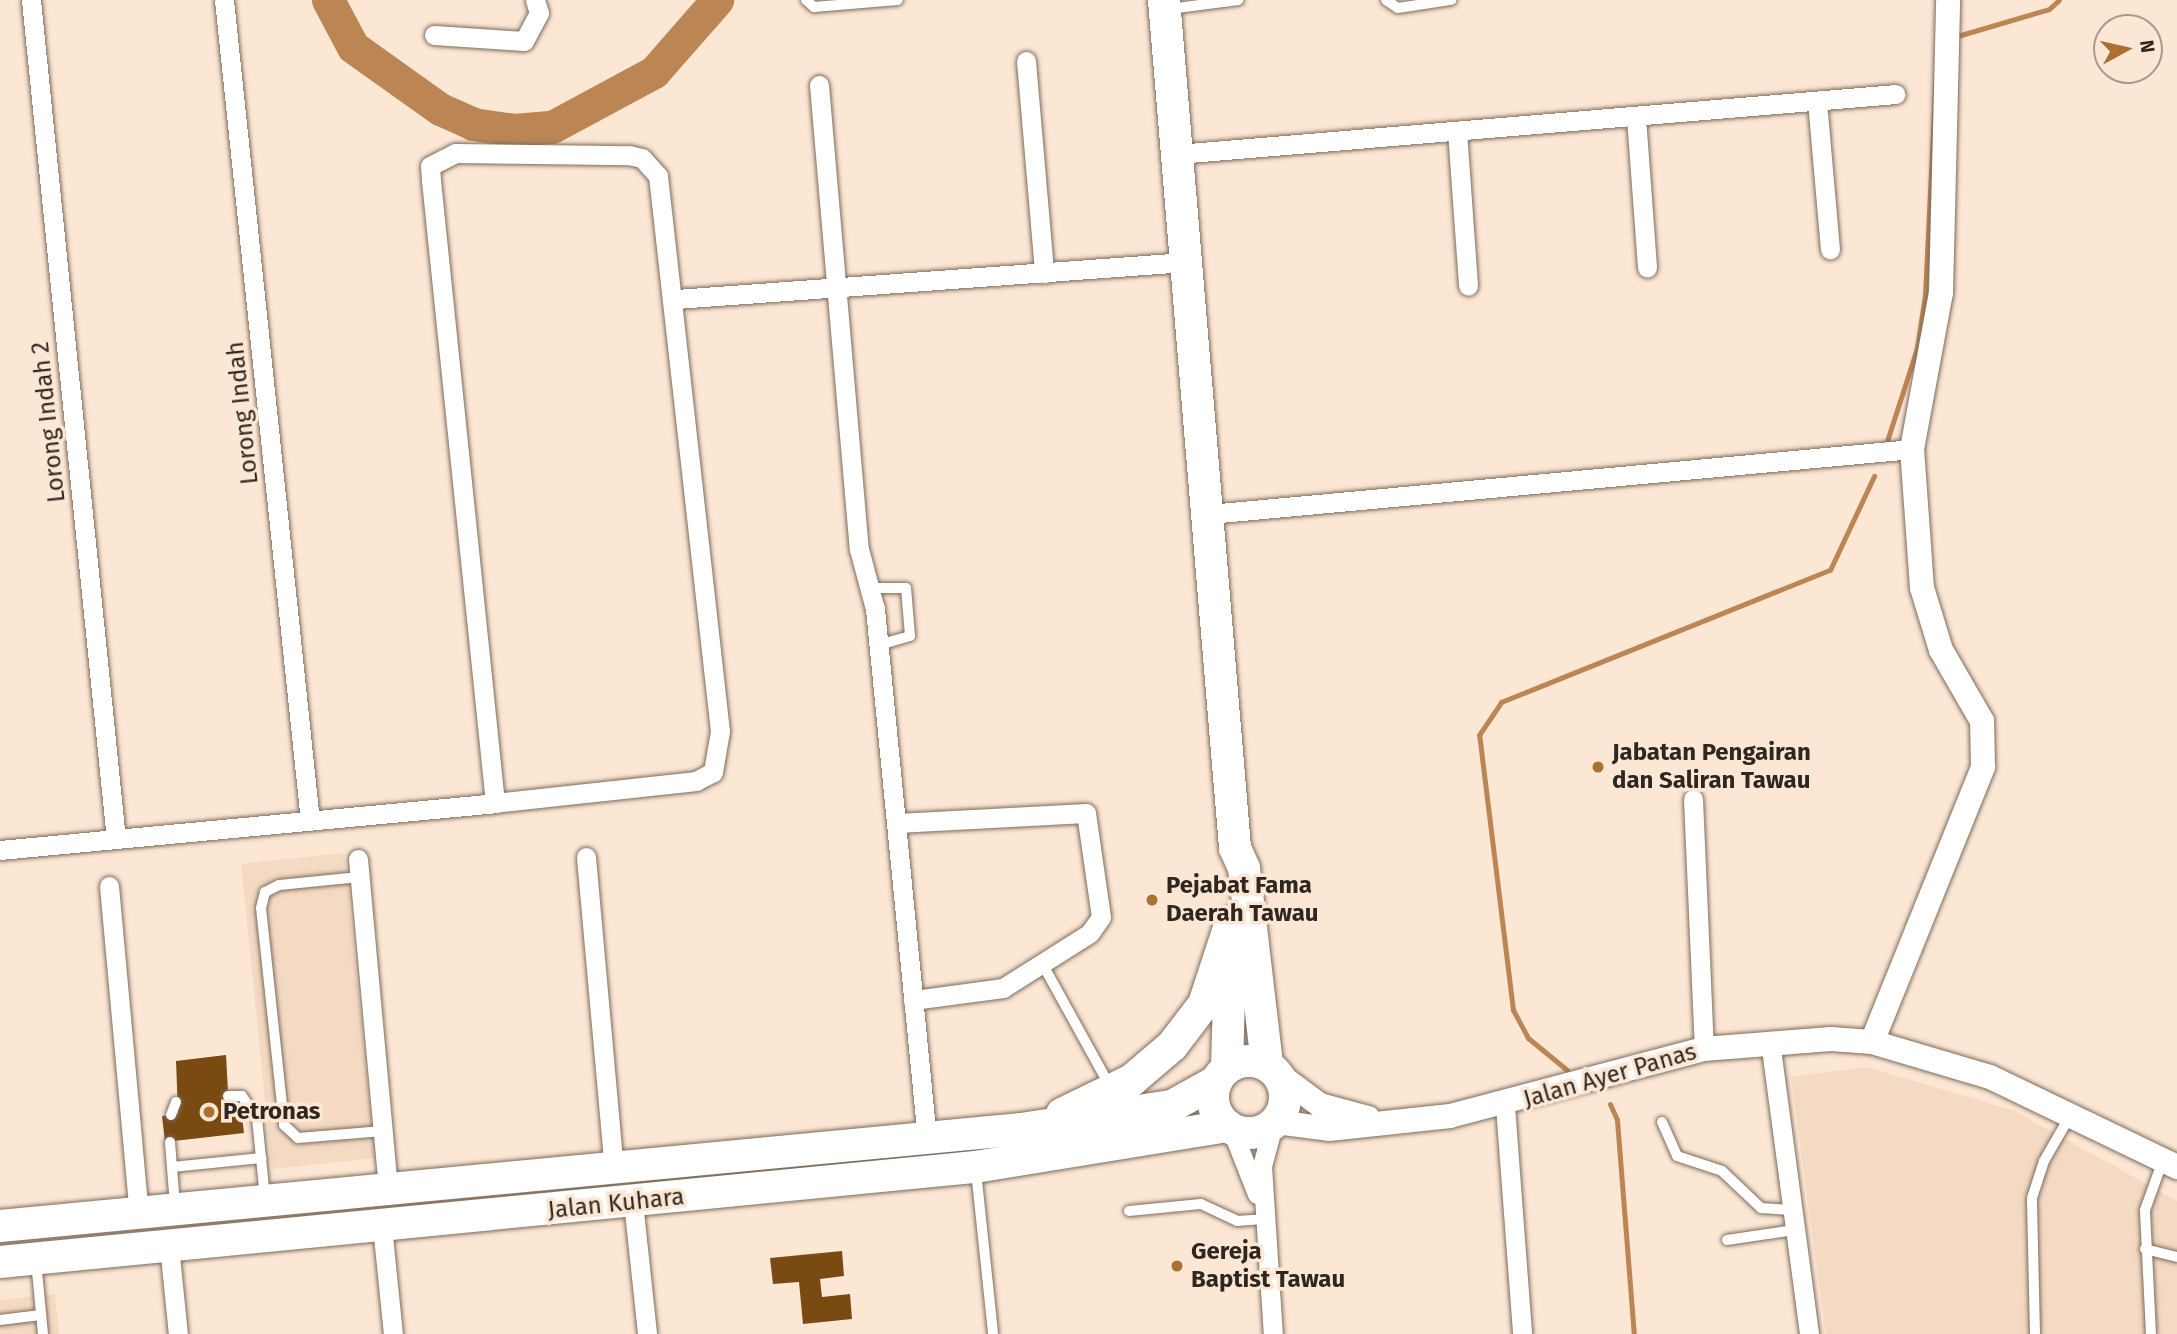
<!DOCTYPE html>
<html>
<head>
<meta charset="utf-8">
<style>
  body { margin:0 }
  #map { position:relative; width:2177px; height:1334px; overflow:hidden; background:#fce7d5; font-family:"Fira Sans",sans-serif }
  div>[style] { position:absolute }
  .built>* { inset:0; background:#f4d9c3 }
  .stream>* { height:5px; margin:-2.5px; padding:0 2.5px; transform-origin:2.5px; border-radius:2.5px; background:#bb8653 }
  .river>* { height:33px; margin:-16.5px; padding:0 16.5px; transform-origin:16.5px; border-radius:16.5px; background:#bb8653 }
  .building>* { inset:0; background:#7a4a13 }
  .roads { filter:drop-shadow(0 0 2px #7d6b5b) drop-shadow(0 0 2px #7d6b5b) }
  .service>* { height:10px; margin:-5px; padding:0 5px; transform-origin:5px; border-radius:5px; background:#fff }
  .minor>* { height:19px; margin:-9.5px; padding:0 9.5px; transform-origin:9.5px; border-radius:9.5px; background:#fff }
  .tertiary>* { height:24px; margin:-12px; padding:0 12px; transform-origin:12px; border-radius:12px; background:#fff }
  .primary>* { height:32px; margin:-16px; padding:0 16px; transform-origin:16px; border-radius:16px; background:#fff }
  .primary>.ring { margin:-16px; padding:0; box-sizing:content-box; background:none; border:32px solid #fff; border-radius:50% }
  .dots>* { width:19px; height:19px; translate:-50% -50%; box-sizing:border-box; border:4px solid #fce7d5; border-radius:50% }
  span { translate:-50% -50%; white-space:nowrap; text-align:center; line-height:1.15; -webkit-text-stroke:7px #fce7d5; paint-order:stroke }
  .street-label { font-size:24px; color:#2e2620 }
  .poi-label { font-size:24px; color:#2e2620; font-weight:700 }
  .left { translate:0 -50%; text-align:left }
  .north { position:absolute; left:2093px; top:14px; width:70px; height:70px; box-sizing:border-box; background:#fce7d5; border:2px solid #aa9a8d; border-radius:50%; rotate:82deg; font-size:19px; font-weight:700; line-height:28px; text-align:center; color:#2e2620 }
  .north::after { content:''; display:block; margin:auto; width:24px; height:32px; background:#aa6f31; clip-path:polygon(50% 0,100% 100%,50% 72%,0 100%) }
</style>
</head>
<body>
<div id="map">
  <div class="built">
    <div style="clip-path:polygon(344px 853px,375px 1158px,272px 1169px,241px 864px)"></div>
    <div style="clip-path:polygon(1867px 1067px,2015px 1111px,2177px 1201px,2177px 1334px,1826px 1334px,1791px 1077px)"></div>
    <div style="clip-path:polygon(55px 1294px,59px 1334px,0 1334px,0 1300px)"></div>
  </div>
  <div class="stream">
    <div style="left:1954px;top:37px;width:99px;rotate:-16.4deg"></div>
    <div style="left:2049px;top:9px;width:13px;rotate:-42deg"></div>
    <div style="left:1887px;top:441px;width:98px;rotate:-72.1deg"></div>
    <div style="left:1917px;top:348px;width:54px;rotate:-81.4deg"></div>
    <div style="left:1925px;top:295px;width:249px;rotate:-87.2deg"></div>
    <div style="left:1567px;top:1070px;width:50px;rotate:-140.6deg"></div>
    <div style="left:1528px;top:1038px;width:32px;rotate:-118deg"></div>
    <div style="left:1513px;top:1010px;width:277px;rotate:-97deg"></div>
    <div style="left:1479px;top:735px;width:40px;rotate:-56deg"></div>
    <div style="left:1501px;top:702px;width:354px;rotate:-21.9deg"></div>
    <div style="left:1830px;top:570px;width:104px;rotate:-64.9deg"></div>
    <div style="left:1610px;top:1104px;width:17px;rotate:66deg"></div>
    <div style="left:1617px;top:1120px;width:215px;rotate:85.5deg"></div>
  </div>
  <div class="river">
    <div style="left:328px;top:0;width:53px;rotate:62deg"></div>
    <div style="left:353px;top:47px;width:107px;rotate:35.5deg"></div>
    <div style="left:440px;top:109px;width:36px;rotate:24deg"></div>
    <div style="left:473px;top:124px;width:41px;rotate:8.3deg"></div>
    <div style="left:514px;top:130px;width:38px;rotate:-5deg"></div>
    <div style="left:552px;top:127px;width:116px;rotate:-28.3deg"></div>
    <div style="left:654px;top:72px;width:96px;rotate:-48.8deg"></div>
  </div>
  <div class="building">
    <div style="clip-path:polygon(226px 1055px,229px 1109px,241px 1108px,244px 1133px,165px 1142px,162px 1116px,178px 1114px,176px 1061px)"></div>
    <div style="clip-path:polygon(842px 1251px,844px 1276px,820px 1279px,822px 1297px,850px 1294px,852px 1319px,803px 1324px,799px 1282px,773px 1284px,770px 1258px)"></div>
  </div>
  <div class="roads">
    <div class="service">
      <div style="left:806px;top:0;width:11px;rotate:41deg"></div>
      <div style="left:814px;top:7px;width:84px;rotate:-4.8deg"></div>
      <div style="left:1386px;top:0;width:14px;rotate:34deg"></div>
      <div style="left:1398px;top:8px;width:54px;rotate:-8.6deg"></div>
      <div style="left:1169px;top:9px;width:70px;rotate:-7.4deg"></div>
      <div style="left:870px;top:588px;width:36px"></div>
      <div style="left:906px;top:588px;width:48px;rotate:85.2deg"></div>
      <div style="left:910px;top:636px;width:32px;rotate:164deg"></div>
      <div style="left:359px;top:877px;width:80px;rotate:174.3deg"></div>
      <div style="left:279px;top:885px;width:16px;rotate:153deg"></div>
      <div style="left:265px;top:892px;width:16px;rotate:104deg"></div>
      <div style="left:261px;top:908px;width:218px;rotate:83.9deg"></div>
      <div style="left:284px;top:1125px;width:19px;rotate:43deg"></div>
      <div style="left:298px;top:1138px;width:85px;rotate:-4.7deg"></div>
      <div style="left:1043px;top:965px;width:141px;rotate:61.1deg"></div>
      <div style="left:228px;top:1096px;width:14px"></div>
      <div style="left:242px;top:1096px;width:27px;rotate:56deg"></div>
      <div style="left:257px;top:1118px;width:80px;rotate:84.3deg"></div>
      <div style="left:171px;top:1115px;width:14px;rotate:-69deg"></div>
      <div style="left:1662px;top:1122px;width:37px;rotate:66deg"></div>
      <div style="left:1677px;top:1156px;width:47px;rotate:18.4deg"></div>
      <div style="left:1722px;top:1171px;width:54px;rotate:43.5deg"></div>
      <div style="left:1761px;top:1208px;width:30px;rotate:4deg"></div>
      <div style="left:170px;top:1142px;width:64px;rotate:85.5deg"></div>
      <div style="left:172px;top:1167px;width:90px;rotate:-5.7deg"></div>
      <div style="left:976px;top:1171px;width:164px;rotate:84deg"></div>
      <div style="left:1129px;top:1211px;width:72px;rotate:-5.6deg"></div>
      <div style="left:1201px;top:1204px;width:40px;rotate:25deg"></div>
      <div style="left:1237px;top:1221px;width:27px;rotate:-4deg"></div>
      <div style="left:1727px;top:1240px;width:68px;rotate:-8.5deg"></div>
      <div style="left:2145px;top:1249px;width:33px;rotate:14deg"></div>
      <div style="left:36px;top:1261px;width:73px;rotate:84.5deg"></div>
      <div style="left:0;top:1320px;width:41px;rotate:-7deg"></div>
      <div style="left:2035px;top:1334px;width:136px;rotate:-91.3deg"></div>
      <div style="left:2032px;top:1198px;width:39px;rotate:-72deg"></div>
      <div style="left:2044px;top:1161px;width:52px;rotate:-60deg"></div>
      <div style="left:2151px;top:1334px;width:124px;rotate:-92.8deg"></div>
      <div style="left:2145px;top:1210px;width:53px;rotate:-70.2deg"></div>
    </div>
    <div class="minor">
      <div style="left:31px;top:0;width:843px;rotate:84.22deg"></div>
      <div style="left:224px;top:0;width:825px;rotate:84.02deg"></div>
      <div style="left:434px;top:35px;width:90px;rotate:3.8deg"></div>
      <div style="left:524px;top:41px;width:32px;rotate:-62deg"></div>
      <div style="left:539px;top:13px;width:14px;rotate:-107deg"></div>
      <div style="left:1026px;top:61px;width:213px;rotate:85.1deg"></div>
      <div style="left:819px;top:85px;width:466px;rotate:85.1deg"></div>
      <div style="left:859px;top:549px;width:62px;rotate:75.1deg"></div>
      <div style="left:875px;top:609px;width:533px;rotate:84.4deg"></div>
      <div style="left:1817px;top:101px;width:149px;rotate:85deg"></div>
      <div style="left:1636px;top:117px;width:151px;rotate:85.8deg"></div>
      <div style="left:1457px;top:131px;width:155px;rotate:85.9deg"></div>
      <div style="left:455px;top:153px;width:174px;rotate:0.7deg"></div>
      <div style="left:629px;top:155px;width:13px;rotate:13deg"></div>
      <div style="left:642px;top:158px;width:24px;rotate:48deg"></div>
      <div style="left:658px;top:176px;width:558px;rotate:83.63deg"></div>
      <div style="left:720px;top:731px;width:42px;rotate:99.7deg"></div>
      <div style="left:713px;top:772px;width:19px;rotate:152deg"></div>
      <div style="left:696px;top:781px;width:202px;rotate:173.8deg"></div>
      <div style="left:495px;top:803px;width:626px;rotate:-95.87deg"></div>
      <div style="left:431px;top:180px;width:14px;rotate:-94deg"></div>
      <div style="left:430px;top:166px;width:28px;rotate:-27deg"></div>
      <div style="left:1177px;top:154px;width:721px;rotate:-4.77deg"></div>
      <div style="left:676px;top:299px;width:511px;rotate:-4.15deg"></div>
      <div style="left:1209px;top:514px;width:706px;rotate:-5.28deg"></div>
      <div style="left:1693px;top:799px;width:250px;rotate:87.5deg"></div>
      <div style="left:897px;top:823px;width:189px;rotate:-3deg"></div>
      <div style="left:1086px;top:813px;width:105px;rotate:81.8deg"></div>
      <div style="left:1101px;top:917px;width:19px;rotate:125deg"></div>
      <div style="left:1090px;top:933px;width:103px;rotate:147.7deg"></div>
      <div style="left:1003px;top:988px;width:91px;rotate:172.4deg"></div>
      <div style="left:0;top:850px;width:497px;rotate:-5.4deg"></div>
      <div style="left:586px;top:857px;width:314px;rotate:84.9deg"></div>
      <div style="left:358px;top:859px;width:332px;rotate:84.8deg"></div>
      <div style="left:109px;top:886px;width:329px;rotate:84.8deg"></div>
      <div style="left:1770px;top:1041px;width:296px;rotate:82.4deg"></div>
      <div style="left:1505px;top:1106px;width:229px;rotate:85.7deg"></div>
      <div style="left:1273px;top:1125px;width:42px;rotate:105deg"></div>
      <div style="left:1262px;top:1166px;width:168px;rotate:86.3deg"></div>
      <div style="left:1231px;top:1128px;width:71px;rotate:68.5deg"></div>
      <div style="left:633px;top:1202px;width:133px;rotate:83.9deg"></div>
      <div style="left:382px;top:1226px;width:109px;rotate:84.2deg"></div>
      <div style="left:169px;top:1246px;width:88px;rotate:84.2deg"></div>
    </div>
    <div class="tertiary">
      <div style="left:1872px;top:1042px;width:297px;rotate:-68deg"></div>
      <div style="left:1983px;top:767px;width:46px;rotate:-91.2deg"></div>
      <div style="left:1982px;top:721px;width:82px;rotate:-120deg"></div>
      <div style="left:1941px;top:650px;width:65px;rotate:-107deg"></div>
      <div style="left:1922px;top:588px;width:139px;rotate:-94.1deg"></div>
      <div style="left:1912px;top:449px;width:159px;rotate:-79.5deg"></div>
      <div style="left:1941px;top:293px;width:293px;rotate:-88.6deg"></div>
      <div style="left:1277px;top:1073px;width:54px;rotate:36.7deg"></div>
      <div style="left:1320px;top:1105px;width:50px;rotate:15.2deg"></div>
      <div style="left:1276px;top:1122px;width:53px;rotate:7.5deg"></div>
      <div style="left:1329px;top:1129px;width:122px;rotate:-6.1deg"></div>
      <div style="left:1450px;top:1116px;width:263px;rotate:-14.8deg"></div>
      <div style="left:1704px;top:1049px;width:127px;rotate:-4.5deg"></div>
      <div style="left:1831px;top:1039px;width:41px;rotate:4.2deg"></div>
      <div style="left:1872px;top:1042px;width:123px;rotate:16.5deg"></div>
      <div style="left:1990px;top:1077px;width:208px;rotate:25.7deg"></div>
    </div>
    <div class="primary">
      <div style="left:1164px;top:0;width:851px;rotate:85.21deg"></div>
      <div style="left:1235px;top:848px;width:22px;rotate:66deg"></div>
      <div style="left:1244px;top:868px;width:198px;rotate:83.3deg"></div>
      <div class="ring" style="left:1213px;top:1061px;width:40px;height:40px"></div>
      <div style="left:1227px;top:1068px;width:107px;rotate:-88.4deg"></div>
      <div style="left:1062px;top:1114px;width:78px;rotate:-25.9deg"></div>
      <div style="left:1132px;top:1080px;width:52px;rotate:-40.4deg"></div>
      <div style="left:1172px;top:1046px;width:53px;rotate:-52.7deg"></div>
      <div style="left:1204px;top:1004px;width:86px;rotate:-71.8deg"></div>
      <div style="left:0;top:1226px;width:1026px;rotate:-5.43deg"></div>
      <div style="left:1021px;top:1129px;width:153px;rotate:-8.7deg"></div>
      <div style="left:1172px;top:1106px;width:51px;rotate:-29.1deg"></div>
      <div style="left:0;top:1262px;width:980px;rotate:-5.57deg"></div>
      <div style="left:975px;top:1167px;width:256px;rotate:-9.2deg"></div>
    </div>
  </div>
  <div class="dots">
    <div style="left:1598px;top:767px;background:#aa6f31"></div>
    <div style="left:1152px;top:900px;background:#aa6f31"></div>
    <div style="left:209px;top:1112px;background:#aa6f31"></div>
    <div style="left:1177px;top:1266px;background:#aa6f31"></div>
  </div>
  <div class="street-label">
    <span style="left:243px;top:413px;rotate:-96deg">Lorong Indah</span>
    <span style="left:49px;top:422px;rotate:-96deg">Lorong Indah 2</span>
    <span style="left:1610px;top:1076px;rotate:-16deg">Jalan Ayer Panas</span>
    <span style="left:616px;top:1204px;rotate:-6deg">Jalan Kuhara</span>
  </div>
  <div class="poi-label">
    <span class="left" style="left:1612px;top:767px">Jabatan Pengairan<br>dan Saliran Tawau</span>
    <span class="left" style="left:1166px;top:900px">Pejabat Fama<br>Daerah Tawau</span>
    <span class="left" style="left:223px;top:1112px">Petronas</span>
    <span class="left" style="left:1191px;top:1266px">Gereja<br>Baptist Tawau</span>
  </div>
  <div class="north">N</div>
</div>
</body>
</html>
